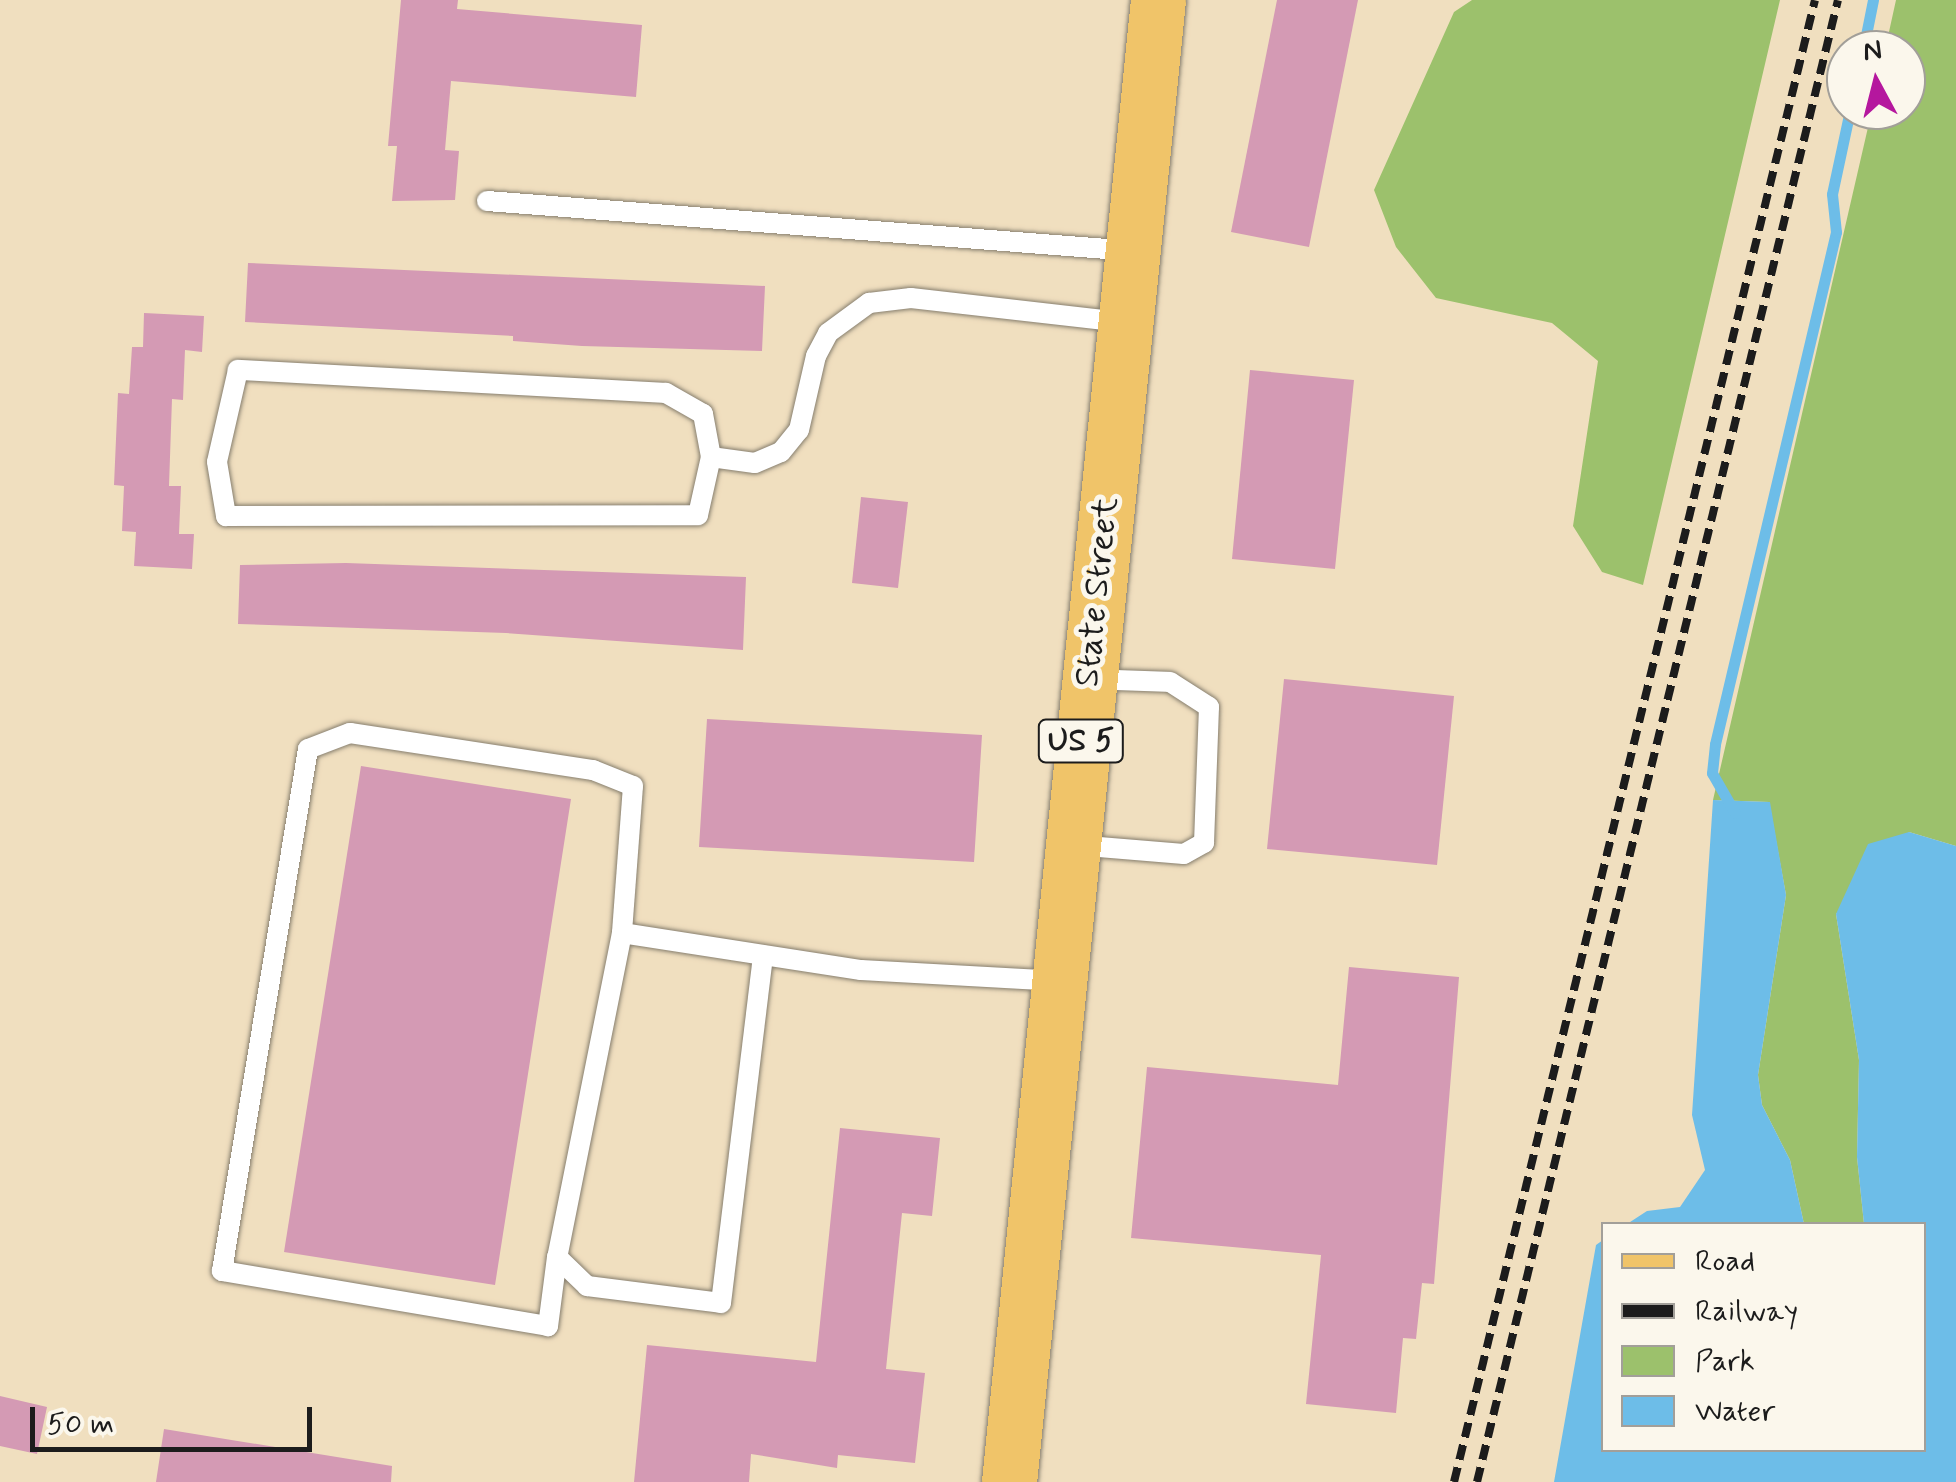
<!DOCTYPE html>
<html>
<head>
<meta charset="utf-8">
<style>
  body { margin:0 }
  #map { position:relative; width:1956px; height:1482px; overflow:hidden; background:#f0dfbf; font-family:Mynerve,sans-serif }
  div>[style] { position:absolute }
  .green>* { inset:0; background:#9cc16c }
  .water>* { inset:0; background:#6dbde8 }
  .stream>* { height:11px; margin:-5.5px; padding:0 5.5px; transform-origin:5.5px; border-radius:5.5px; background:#6dbde8 }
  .building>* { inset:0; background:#d49ab4 }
  .roads { filter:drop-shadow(0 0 2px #867e6e) drop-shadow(0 0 2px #867e6e) }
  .service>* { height:20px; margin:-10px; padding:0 10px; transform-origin:10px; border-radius:10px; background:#fff }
  .primary>* { height:55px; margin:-27.5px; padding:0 27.5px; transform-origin:27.5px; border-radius:27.5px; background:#f0c469 }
  .rail>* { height:8px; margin-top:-4px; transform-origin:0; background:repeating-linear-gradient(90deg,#1c1c1c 0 15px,transparent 0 23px) }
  span { translate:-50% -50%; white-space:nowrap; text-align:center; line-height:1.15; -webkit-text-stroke:10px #fbf7ec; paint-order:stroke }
  .shield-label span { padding:2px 8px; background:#fbf7ec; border:2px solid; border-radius:8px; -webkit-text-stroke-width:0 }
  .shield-label { font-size:32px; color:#1c1c1c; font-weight:700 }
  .street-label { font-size:35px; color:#1c1c1c }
  .legend { position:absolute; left:1601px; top:1222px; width:325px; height:230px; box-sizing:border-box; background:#fbf7ec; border:2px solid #a29f99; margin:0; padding:12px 18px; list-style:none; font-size:30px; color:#1c1c1c }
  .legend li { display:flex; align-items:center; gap:20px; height:50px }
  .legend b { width:50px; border:2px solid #a29f99 }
  .north { position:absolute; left:1826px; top:30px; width:100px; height:100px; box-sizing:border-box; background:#fbf7ec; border:2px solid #a29f99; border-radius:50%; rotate:353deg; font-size:28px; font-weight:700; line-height:40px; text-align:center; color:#1c1c1c }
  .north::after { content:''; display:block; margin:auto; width:35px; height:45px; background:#b5179e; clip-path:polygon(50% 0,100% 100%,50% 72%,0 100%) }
  .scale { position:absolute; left:30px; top:1407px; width:282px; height:45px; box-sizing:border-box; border:5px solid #1c1c1c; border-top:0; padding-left:12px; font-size:30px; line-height:35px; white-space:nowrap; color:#1c1c1c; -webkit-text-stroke:8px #fbf7ec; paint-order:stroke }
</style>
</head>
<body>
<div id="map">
  <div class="green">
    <div style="clip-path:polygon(1472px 0,1780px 0,1643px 585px,1602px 572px,1573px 526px,1598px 361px,1552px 323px,1436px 298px,1396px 247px,1374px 190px,1454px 12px)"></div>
    <div style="clip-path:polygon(1896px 0,1956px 0,1956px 846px,1909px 832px,1836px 914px,1859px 1060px,1857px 1157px,1864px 1224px,1804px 1224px,1790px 1160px,1762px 1105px,1758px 1075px,1786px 895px,1769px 802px,1713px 800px,1872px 110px,1906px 110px,1906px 50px,1885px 50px)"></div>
  </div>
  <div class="water">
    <div style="clip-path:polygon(1713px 800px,1770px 802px,1786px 895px,1758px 1075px,1762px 1105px,1790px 1160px,1804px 1224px,1627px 1224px,1647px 1211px,1680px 1207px,1705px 1170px,1692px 1115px)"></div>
    <div style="clip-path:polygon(1909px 832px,1956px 846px,1956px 1482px,1554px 1482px,1596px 1245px,1603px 1240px,1604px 1450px,1924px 1450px,1924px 1224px,1864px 1224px,1857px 1157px,1859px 1060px,1836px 914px,1868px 844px)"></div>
  </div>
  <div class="stream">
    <div style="left:1863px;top:50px;width:51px;rotate:-78.7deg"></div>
    <div style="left:1735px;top:813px;width:46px;rotate:-119.9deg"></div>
    <div style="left:1712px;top:773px;width:29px;rotate:-84deg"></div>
    <div style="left:1715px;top:744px;width:526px;rotate:-76.7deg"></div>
    <div style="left:1836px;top:232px;width:38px;rotate:-96deg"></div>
    <div style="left:1832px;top:194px;width:86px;rotate:-77.9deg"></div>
  </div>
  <div class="building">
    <div style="clip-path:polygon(401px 0,458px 0,457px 9px,642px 25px,636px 97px,451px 81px,445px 150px,459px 151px,455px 200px,392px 201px,397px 146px,388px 146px)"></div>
    <div style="clip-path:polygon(1277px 0,1358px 0,1309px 247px,1231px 232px)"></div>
    <div style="clip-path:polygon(248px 263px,765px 286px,762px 351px,582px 346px,513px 341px,513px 336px,245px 322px)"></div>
    <div style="clip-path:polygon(144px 313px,204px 316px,202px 352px,185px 350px,183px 400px,172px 399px,169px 486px,181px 486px,179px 534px,194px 534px,192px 569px,134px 566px,136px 532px,122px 531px,124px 486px,114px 485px,118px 393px,129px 394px,132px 347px,143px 347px)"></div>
    <div style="clip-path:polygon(1250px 370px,1354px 380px,1335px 569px,1232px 559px)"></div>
    <div style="clip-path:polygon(861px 497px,908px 502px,898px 588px,852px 583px)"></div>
    <div style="clip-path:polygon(346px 563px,746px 577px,743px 650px,506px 633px,238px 624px,240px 565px)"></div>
    <div style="clip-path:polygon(1284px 679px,1454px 696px,1437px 865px,1267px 849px)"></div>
    <div style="clip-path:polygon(707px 719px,982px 735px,974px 862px,699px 847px)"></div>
    <div style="clip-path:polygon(361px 766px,571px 799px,495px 1285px,284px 1252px)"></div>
    <div style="clip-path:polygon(1349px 967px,1459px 977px,1434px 1284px,1422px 1283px,1416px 1339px,1403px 1338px,1396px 1413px,1306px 1404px,1321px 1255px,1131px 1238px,1147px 1067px,1338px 1085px)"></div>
    <div style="clip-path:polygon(840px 1128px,940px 1138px,932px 1216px,902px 1213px,886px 1369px,925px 1373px,915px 1463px,838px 1455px,837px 1468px,751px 1454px,749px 1482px,634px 1482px,647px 1345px,816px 1362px)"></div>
    <div style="clip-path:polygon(0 1396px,47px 1407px,37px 1454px,0 1446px)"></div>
    <div style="clip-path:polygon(164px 1429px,392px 1466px,391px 1482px,156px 1482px)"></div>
  </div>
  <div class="roads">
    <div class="service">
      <div style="left:487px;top:201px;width:647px;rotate:4.43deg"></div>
      <div style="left:711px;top:457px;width:44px;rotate:-100.5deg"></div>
      <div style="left:703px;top:414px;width:43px;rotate:-150.4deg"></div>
      <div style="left:666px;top:393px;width:429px;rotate:-176.9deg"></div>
      <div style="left:238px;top:370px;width:94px;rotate:102.9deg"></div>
      <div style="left:217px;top:462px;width:55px;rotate:80.5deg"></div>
      <div style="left:226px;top:516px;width:472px;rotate:-0.1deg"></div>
      <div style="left:698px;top:515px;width:59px;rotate:-77.4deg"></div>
      <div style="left:711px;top:457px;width:44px;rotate:7.8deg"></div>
      <div style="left:755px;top:463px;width:28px;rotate:-23deg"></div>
      <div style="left:781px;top:452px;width:28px;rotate:-51deg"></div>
      <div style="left:799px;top:430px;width:76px;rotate:-77.1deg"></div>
      <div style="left:816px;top:356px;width:26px;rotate:-62deg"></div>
      <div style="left:828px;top:333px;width:51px;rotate:-36.2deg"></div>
      <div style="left:869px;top:303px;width:42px;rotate:-6.8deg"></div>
      <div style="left:911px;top:298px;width:213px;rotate:6.5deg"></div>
      <div style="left:1075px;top:845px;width:109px;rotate:4.7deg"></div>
      <div style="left:1184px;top:854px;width:23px;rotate:-29deg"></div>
      <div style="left:1204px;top:843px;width:136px;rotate:-87.9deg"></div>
      <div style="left:1209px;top:707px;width:46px;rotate:-147.3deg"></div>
      <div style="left:1170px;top:682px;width:80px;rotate:-177.9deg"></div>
      <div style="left:622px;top:933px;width:330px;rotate:101.3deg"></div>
      <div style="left:557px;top:1257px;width:42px;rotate:44deg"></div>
      <div style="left:587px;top:1286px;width:135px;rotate:7.2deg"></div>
      <div style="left:721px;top:1303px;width:350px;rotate:-83.1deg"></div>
      <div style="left:557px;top:1257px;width:70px;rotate:97.4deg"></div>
      <div style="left:548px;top:1326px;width:331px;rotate:-170.4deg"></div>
      <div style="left:222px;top:1271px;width:529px;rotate:-80.64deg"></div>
      <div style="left:308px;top:749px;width:45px;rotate:-20.9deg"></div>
      <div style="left:350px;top:733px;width:246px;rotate:8.7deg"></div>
      <div style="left:593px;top:770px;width:43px;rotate:21.8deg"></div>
      <div style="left:633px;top:786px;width:147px;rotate:94.3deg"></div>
      <div style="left:622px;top:933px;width:242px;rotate:8.8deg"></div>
      <div style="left:861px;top:970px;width:194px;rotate:3.2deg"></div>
    </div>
    <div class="primary">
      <div style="left:1009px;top:1482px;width:1489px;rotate:-84.26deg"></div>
    </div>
  </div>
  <div class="rail">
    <div style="left:1454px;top:1482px;width:1525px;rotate:-76.31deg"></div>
    <div style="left:1477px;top:1482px;width:1525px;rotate:-76.31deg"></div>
  </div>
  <div class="shield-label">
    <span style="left:1081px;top:741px">US 5</span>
  </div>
  <div class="street-label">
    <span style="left:1097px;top:592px;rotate:-84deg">State Street</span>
  </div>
  <ul class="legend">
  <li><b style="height:12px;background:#f0c469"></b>Road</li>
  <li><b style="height:12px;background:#1c1c1c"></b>Railway</li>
  <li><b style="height:28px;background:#9cc16c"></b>Park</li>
  <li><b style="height:28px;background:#6dbde8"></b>Water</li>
  </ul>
  <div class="north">N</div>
  <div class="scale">50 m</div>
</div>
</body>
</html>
